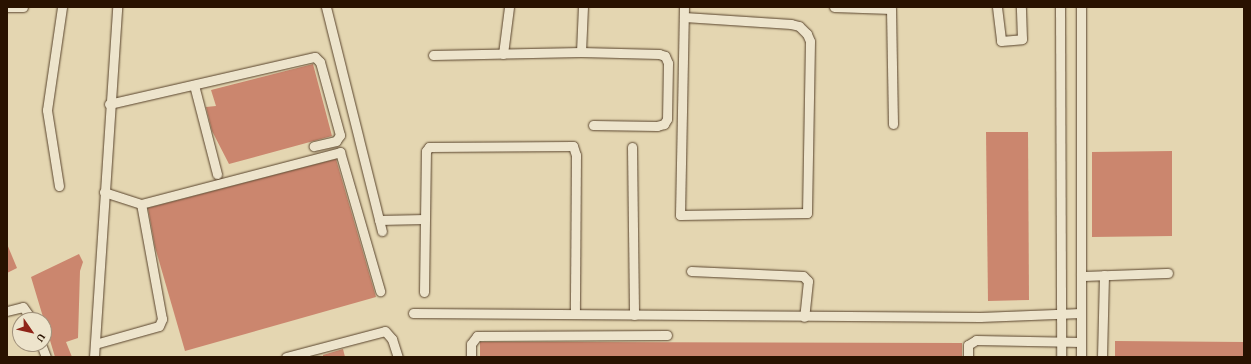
<!DOCTYPE html>
<html>
<head>
<meta charset="utf-8">
<style>
  body { margin:0 }
  #map { position:relative; width:1251px; height:364px; overflow:hidden; background:#e4d6b1; font-family:"Gentium Book Plus",serif }
  div>[style] { position:absolute }
  .building>* { inset:0; background:#cb866e }
  .roads { filter:drop-shadow(0 0 1px #58432c) drop-shadow(0 0 1px #58432c) }
  .minor>* { height:9px; margin:-4.5px; padding:0 4.5px; transform-origin:4.5px; border-radius:4.5px; background:#ede4cc }
  span { translate:-50% -50%; white-space:nowrap; text-align:center; line-height:1.15; -webkit-text-stroke:3.5px #ede4cc; paint-order:stroke }
  .frame { position:absolute; inset:0; border:8px solid #291200; pointer-events:none }
  .north { position:absolute; left:12px; top:312px; width:40px; height:40px; box-sizing:border-box; background:#ede4cc; border:1px solid #9f907a; border-radius:50%; rotate:124deg; font-size:11px; font-weight:700; line-height:16px; text-align:center; color:#291200 }
  .north::after { content:''; display:block; margin:auto; width:14px; height:18px; background:#8f2418; clip-path:polygon(50% 0,100% 100%,50% 72%,0 100%) }
</style>
</head>
<body>
<div id="map">
  <div class="building">
    <div style="clip-path:polygon(313px 64px,332px 136px,229px 164px,212px 131px,206px 107px,216px 106px,211px 90px)"></div>
    <div style="clip-path:polygon(986px 132px,1028px 132px,1029px 300px,988px 301px)"></div>
    <div style="clip-path:polygon(1172px 151px,1172px 236px,1092px 237px,1092px 152px)"></div>
    <div style="clip-path:polygon(336px 159px,376px 297px,185px 351px,155px 247px,148px 208px)"></div>
    <div style="clip-path:polygon(7px 244px,17px 268px,7px 273px)"></div>
    <div style="clip-path:polygon(79px 254px,83px 262px,80px 271px,78px 338px,66px 342px,72px 357px,55px 357px,31px 277px)"></div>
    <div style="clip-path:polygon(1115px 341px,1244px 342px,1244px 357px,1115px 357px)"></div>
    <div style="clip-path:polygon(480px 342px,569px 342px,962px 343px,962px 357px,480px 357px)"></div>
    <div style="clip-path:polygon(343px 349px,345px 357px,323px 357px,323px 355px)"></div>
  </div>
  <div class="roads">
    <div class="minor">
      <div style="left:7px;top:7px;width:16px"></div>
      <div style="left:326px;top:7px;width:231px;rotate:76deg"></div>
      <div style="left:684px;top:7px;width:208px;rotate:91.1deg"></div>
      <div style="left:680px;top:215px;width:127px;rotate:-0.9deg"></div>
      <div style="left:807px;top:213px;width:172px;rotate:-89deg"></div>
      <div style="left:810px;top:41px;width:8px;rotate:-113deg"></div>
      <div style="left:807px;top:34px;width:11px;rotate:-135deg"></div>
      <div style="left:799px;top:26px;width:8px;rotate:-166deg"></div>
      <div style="left:791px;top:24px;width:107px;rotate:-176.3deg"></div>
      <div style="left:834px;top:7px;width:57px;rotate:2deg"></div>
      <div style="left:891px;top:9px;width:115px;rotate:89deg"></div>
      <div style="left:997px;top:7px;width:34px;rotate:83deg"></div>
      <div style="left:1001px;top:41px;width:21px;rotate:-5deg"></div>
      <div style="left:1022px;top:39px;width:32px;rotate:-92deg"></div>
      <div style="left:1060px;top:7px;width:350px;rotate:89.8deg"></div>
      <div style="left:581px;top:52px;width:78px;rotate:1.5deg"></div>
      <div style="left:659px;top:54px;width:6px;rotate:18deg"></div>
      <div style="left:665px;top:56px;width:8px;rotate:67deg"></div>
      <div style="left:668px;top:63px;width:56px;rotate:91deg"></div>
      <div style="left:667px;top:119px;width:6px;rotate:121deg"></div>
      <div style="left:664px;top:124px;width:7px;rotate:164deg"></div>
      <div style="left:657px;top:126px;width:64px;rotate:-179.1deg"></div>
      <div style="left:503px;top:54px;width:47px;rotate:-82.7deg"></div>
      <div style="left:433px;top:55px;width:148px;rotate:-1.2deg"></div>
      <div style="left:581px;top:52px;width:45px;rotate:-87.5deg"></div>
      <div style="left:194px;top:85px;width:92px;rotate:75.5deg"></div>
      <div style="left:109px;top:104px;width:211px;rotate:-12.9deg"></div>
      <div style="left:315px;top:57px;width:7px;rotate:45deg"></div>
      <div style="left:320px;top:62px;width:76px;rotate:74.7deg"></div>
      <div style="left:340px;top:135px;width:7px;rotate:124deg"></div>
      <div style="left:336px;top:141px;width:23px;rotate:167deg"></div>
      <div style="left:632px;top:147px;width:168px;rotate:89.3deg"></div>
      <div style="left:59px;top:186px;width:77px;rotate:-99deg"></div>
      <div style="left:47px;top:110px;width:104px;rotate:-81.7deg"></div>
      <div style="left:141px;top:204px;width:206px;rotate:-14.6deg"></div>
      <div style="left:340px;top:152px;width:145px;rotate:73.9deg"></div>
      <div style="left:379px;top:220px;width:46px;rotate:-1.2deg"></div>
      <div style="left:691px;top:271px;width:112px;rotate:2.6deg"></div>
      <div style="left:803px;top:276px;width:7px;rotate:45deg"></div>
      <div style="left:808px;top:281px;width:36px;rotate:96deg"></div>
      <div style="left:1081px;top:276px;width:87px;rotate:-2deg"></div>
      <div style="left:424px;top:292px;width:141px;rotate:-89.2deg"></div>
      <div style="left:426px;top:151px;width:5px;rotate:-53deg"></div>
      <div style="left:429px;top:147px;width:144px;rotate:-0.4deg"></div>
      <div style="left:573px;top:146px;width:9px;rotate:72deg"></div>
      <div style="left:576px;top:155px;width:159px;rotate:90.4deg"></div>
      <div style="left:7px;top:311px;width:16px;rotate:-14deg"></div>
      <div style="left:23px;top:307px;width:16px;rotate:55deg"></div>
      <div style="left:413px;top:313px;width:567px;rotate:0.4deg"></div>
      <div style="left:980px;top:317px;width:101px;rotate:-2.3deg"></div>
      <div style="left:41px;top:344px;width:14px;rotate:69deg"></div>
      <div style="left:95px;top:344px;width:66px;rotate:-15.7deg"></div>
      <div style="left:159px;top:326px;width:8px;rotate:-67deg"></div>
      <div style="left:162px;top:319px;width:117px;rotate:-100.3deg"></div>
      <div style="left:141px;top:204px;width:39px;rotate:-162deg"></div>
      <div style="left:94px;top:357px;width:351px;rotate:-86.2deg"></div>
      <div style="left:286px;top:357px;width:102px;rotate:-14.7deg"></div>
      <div style="left:385px;top:331px;width:11px;rotate:49deg"></div>
      <div style="left:392px;top:339px;width:19px;rotate:72deg"></div>
      <div style="left:471px;top:357px;width:13px;rotate:-90deg"></div>
      <div style="left:471px;top:344px;width:10px;rotate:-53deg"></div>
      <div style="left:477px;top:336px;width:190px;rotate:-0.3deg"></div>
      <div style="left:968px;top:357px;width:12px;rotate:-90deg"></div>
      <div style="left:968px;top:345px;width:9px;rotate:-32deg"></div>
      <div style="left:976px;top:340px;width:105px;rotate:1.1deg"></div>
      <div style="left:1081px;top:357px;width:350px;rotate:-90deg"></div>
      <div style="left:1102px;top:357px;width:82px;rotate:-88.6deg"></div>
    </div>
  </div>
  <div class="frame"></div>
  <div class="north">U</div>
</div>
</body>
</html>
